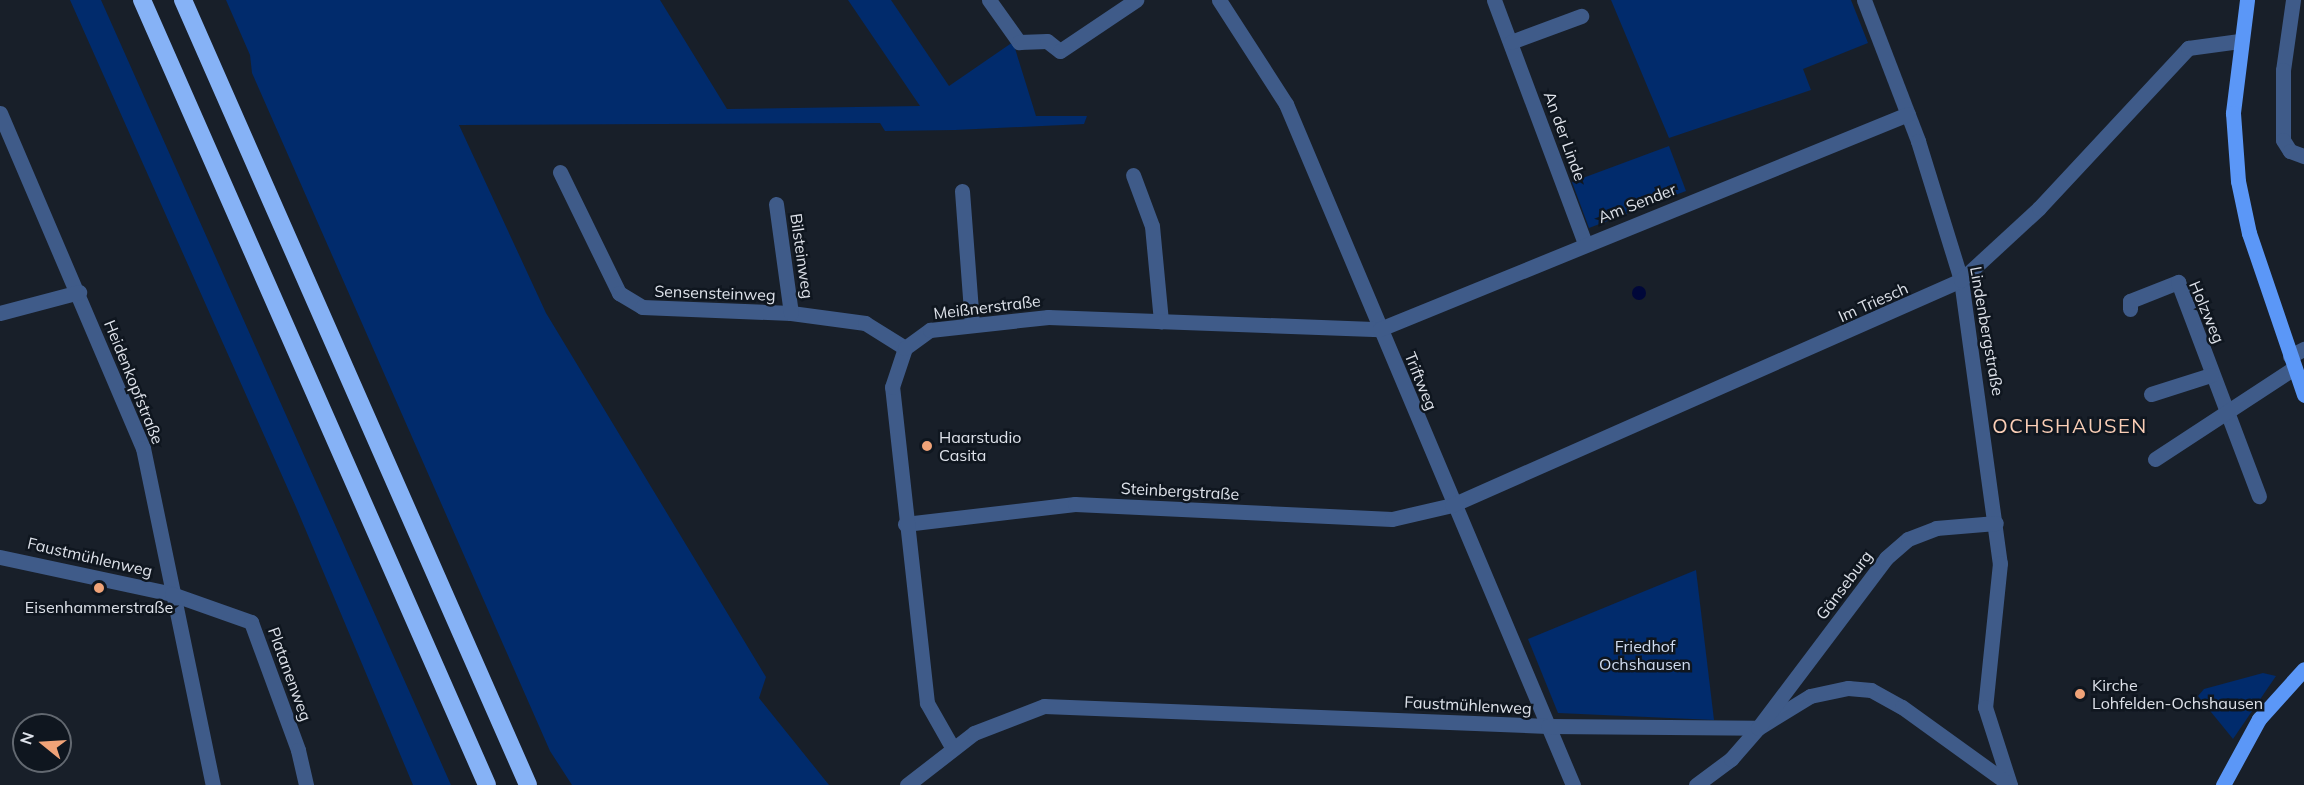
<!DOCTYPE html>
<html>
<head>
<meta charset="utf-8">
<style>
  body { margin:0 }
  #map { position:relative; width:2304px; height:785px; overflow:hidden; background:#181f29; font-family:Mulish,sans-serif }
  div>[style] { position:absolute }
  .green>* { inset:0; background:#012b6c }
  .water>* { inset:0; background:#000739 }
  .round { border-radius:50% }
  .minor>* { height:15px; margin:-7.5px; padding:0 7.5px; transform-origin:7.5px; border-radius:7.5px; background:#3f5b89 }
  .major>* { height:15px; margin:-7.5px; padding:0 7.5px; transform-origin:7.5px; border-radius:7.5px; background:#5b97f7 }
  .highway>* { height:18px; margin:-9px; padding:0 9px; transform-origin:9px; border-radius:9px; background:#86b2f6 }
  .dots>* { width:16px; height:16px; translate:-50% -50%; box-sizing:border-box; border:3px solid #0f161f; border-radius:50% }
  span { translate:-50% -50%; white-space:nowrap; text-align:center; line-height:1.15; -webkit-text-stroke:5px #0f161f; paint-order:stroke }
  .street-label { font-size:16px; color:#dee2ea }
  .poi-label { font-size:16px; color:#dee2ea }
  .left { translate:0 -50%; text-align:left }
  .park-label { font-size:16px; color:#d0dcf0 }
  .quarter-label { font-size:20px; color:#faceb6; letter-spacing:1.5px }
  .north { position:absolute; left:12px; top:713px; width:60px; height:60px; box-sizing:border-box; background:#0f161f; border:2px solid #626870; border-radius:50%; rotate:288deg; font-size:16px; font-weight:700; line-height:24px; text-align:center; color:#dee2ea }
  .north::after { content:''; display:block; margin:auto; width:21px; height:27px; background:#f0a378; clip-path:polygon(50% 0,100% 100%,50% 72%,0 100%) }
</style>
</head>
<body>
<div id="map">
  <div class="green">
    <div style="clip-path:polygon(70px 0,101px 0,451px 785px,413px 785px,296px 507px)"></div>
    <div style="clip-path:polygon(226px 0,660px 0,727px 109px,920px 106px,848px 0,891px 0,949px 86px,1013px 42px,1036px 116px,1087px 116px,1084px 124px,955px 130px,885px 131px,880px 123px,459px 125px,546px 313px,766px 677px,759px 698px,829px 785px,572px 785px,550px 751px,252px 73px,250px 55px)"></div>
    <div style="clip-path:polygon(1611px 0,1851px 0,1868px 43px,1803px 69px,1811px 90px,1669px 138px)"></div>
    <div style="clip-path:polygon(1669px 146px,1686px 191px,1589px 228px,1572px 182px)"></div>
    <div style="clip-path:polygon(1696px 570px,1714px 720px,1558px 713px,1528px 639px)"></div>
    <div style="clip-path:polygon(2263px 673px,2276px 676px,2233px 739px,2198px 696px,2204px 689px)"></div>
  </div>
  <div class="water">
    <div class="round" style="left:1632px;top:286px;width:14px;height:14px"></div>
  </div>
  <div class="minor">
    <div style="left:989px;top:0;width:52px;rotate:54.5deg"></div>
    <div style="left:1019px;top:42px;width:28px;rotate:-2deg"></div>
    <div style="left:1047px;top:41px;width:16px;rotate:38deg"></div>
    <div style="left:1060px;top:51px;width:92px;rotate:-33.9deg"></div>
    <div style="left:1219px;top:0;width:124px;rotate:57.2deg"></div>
    <div style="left:1286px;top:104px;width:739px;rotate:67.15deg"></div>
    <div style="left:1494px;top:0;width:259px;rotate:69.5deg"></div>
    <div style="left:1864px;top:0;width:151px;rotate:69deg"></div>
    <div style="left:1918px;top:141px;width:145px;rotate:72.8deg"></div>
    <div style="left:1961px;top:280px;width:286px;rotate:82.2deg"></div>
    <div style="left:2000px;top:563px;width:145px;rotate:95.9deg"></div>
    <div style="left:1985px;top:707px;width:82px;rotate:72.2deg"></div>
    <div style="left:2293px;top:0;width:71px;rotate:98.1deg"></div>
    <div style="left:2283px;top:70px;width:70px;rotate:90deg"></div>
    <div style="left:2283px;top:140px;width:13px;rotate:58deg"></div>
    <div style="left:2290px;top:151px;width:15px;rotate:20deg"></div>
    <div style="left:1511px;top:42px;width:75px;rotate:-20.4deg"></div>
    <div style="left:0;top:113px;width:364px;rotate:66.9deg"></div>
    <div style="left:143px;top:448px;width:344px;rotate:78.3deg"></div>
    <div style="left:560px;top:172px;width:135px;rotate:64deg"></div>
    <div style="left:619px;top:293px;width:27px;rotate:31deg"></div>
    <div style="left:642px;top:307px;width:149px;rotate:2.3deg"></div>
    <div style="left:791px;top:313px;width:75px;rotate:7.7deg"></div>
    <div style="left:865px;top:323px;width:47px;rotate:32deg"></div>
    <div style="left:1133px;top:175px;width:54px;rotate:69.6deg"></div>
    <div style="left:1152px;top:226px;width:96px;rotate:84.6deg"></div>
    <div style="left:962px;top:191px;width:133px;rotate:85.7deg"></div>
    <div style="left:776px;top:204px;width:110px;rotate:82.2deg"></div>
    <div style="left:2130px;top:309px;width:8px;rotate:-90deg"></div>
    <div style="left:2130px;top:301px;width:52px;rotate:-21.6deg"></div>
    <div style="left:2178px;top:282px;width:229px;rotate:69.3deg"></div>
    <div style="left:0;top:313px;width:82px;rotate:-14.9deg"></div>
    <div style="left:2290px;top:356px;width:16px;rotate:-27deg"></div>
    <div style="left:2151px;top:394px;width:63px;rotate:-17.6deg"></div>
    <div style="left:2155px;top:459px;width:166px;rotate:-33.2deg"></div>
    <div style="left:905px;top:524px;width:171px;rotate:-6.7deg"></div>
    <div style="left:1075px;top:504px;width:317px;rotate:2.7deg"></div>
    <div style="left:1392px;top:519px;width:62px;rotate:-13.1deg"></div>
    <div style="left:1452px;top:505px;width:557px;rotate:-23.85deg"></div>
    <div style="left:1961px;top:280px;width:106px;rotate:-42.7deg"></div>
    <div style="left:2039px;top:208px;width:219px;rotate:-47deg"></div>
    <div style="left:2188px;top:48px;width:52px;rotate:-7.7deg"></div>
    <div style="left:0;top:557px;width:176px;rotate:12.1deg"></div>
    <div style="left:172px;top:594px;width:84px;rotate:19.5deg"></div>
    <div style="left:251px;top:622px;width:136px;rotate:69.8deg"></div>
    <div style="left:298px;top:750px;width:36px;rotate:77deg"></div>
    <div style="left:952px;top:747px;width:51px;rotate:-119.6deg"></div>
    <div style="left:927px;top:703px;width:318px;rotate:-96.3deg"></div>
    <div style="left:892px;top:387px;width:41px;rotate:-71.6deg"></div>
    <div style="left:905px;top:348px;width:31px;rotate:-36deg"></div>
    <div style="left:930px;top:330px;width:119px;rotate:-6.3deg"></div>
    <div style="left:1048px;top:317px;width:332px;rotate:2.1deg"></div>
    <div style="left:1380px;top:329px;width:570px;rotate:-22.16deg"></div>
    <div style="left:907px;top:785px;width:85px;rotate:-37.8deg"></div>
    <div style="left:974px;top:733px;width:75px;rotate:-21.1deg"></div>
    <div style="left:1044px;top:706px;width:504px;rotate:2.27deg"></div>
    <div style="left:1548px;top:726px;width:210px;rotate:0.5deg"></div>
    <div style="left:1758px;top:728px;width:61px;rotate:-31.6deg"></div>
    <div style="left:1810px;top:696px;width:39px;rotate:-12deg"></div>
    <div style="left:1848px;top:688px;width:23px;rotate:5deg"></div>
    <div style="left:1871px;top:690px;width:35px;rotate:29deg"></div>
    <div style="left:1902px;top:707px;width:133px;rotate:35.8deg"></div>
    <div style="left:1696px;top:785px;width:44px;rotate:-36.6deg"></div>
    <div style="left:1731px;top:759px;width:41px;rotate:-48.9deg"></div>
    <div style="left:1758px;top:728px;width:213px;rotate:-53deg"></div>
    <div style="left:1886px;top:558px;width:29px;rotate:-41deg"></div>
    <div style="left:1908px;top:539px;width:30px;rotate:-21deg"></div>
    <div style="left:1936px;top:528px;width:60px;rotate:-4.8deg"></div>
  </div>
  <div class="major">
    <div style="left:2247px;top:0;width:114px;rotate:97.1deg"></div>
    <div style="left:2233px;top:113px;width:68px;rotate:85.8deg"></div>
    <div style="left:2238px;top:181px;width:53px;rotate:78.1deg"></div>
    <div style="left:2249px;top:233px;width:171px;rotate:71.2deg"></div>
    <div style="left:2223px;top:785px;width:75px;rotate:-61.4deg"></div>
    <div style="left:2259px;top:719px;width:67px;rotate:-48deg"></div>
  </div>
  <div class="highway">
    <div style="left:142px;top:0;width:857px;rotate:66.27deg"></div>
    <div style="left:183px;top:0;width:857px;rotate:66.27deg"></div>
  </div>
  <div class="dots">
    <div style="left:927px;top:446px;background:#f0a378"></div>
    <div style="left:99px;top:588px;background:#f0a378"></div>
    <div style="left:2080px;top:694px;background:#f0a378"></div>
  </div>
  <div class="street-label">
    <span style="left:1565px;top:136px;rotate:70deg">An der Linde</span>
    <span style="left:1637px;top:203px;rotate:-21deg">Am Sender</span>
    <span style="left:802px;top:256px;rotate:82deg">Bilsteinweg</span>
    <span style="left:715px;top:293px;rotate:2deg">Sensensteinweg</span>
    <span style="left:1873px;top:302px;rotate:-24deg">Im Triesch</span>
    <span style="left:987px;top:307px;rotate:-7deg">Meißnerstraße</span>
    <span style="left:2207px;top:312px;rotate:67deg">Holzweg</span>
    <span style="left:1987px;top:331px;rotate:80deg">Lindenbergstraße</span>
    <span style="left:1421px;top:381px;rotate:68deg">Triftweg</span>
    <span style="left:134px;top:382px;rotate:68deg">Heidenkopfstraße</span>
    <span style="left:1180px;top:491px;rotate:3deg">Steinbergstraße</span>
    <span style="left:90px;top:557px;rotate:13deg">Faustmühlenweg</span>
    <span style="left:1844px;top:585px;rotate:-53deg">Gänseburg</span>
    <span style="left:290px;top:674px;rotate:70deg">Platanenweg</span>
    <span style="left:1468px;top:705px;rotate:3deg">Faustmühlenweg</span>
  </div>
  <div class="poi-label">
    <span class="left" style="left:939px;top:446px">Haarstudio<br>Casita</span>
    <span style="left:99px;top:607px">Eisenhammerstraße</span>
    <span class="left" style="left:2092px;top:694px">Kirche<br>Lohfelden-Ochshausen</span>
  </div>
  <div class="park-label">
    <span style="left:1645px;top:655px">Friedhof<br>Ochshausen</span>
  </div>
  <div class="quarter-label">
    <span style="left:2070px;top:425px">OCHSHAUSEN</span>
  </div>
  <div class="north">N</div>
</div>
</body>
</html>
